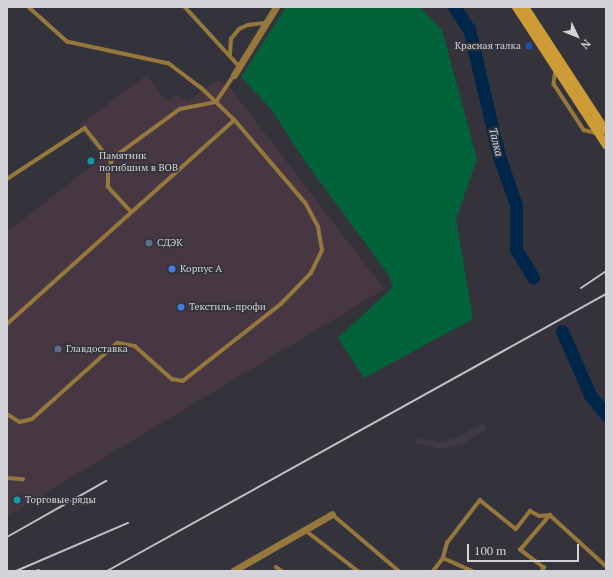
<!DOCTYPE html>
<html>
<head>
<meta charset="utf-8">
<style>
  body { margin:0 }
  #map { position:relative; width:613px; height:578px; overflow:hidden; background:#34333c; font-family:"PT Serif",serif }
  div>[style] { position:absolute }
  .commercial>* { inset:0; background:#463743 }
  .industrial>* { inset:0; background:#403849 }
  .green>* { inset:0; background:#02633a }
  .river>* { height:13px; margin:-6.5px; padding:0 6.5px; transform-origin:6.5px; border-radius:6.5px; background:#002649 }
  .lane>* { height:3.5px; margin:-1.75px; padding:0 1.75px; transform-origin:1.75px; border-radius:1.75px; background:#96783d }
  .street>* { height:7px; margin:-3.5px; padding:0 3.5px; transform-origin:3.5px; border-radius:3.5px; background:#96783d }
  .secondary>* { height:8px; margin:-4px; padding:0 4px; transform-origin:4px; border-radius:4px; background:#ce9c36 }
  .rail>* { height:2px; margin:-1px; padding:0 1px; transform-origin:1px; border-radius:1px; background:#c0c0c6 }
  .dots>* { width:11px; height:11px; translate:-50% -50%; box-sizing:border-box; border:2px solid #34333c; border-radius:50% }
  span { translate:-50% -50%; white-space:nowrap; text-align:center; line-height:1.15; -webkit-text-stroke:3.5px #34333c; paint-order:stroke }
  .poi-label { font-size:10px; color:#d3d3d9 }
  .right { translate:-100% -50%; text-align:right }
  .left { translate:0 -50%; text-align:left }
  .water-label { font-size:11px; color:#cbdcef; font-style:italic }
  .frame { position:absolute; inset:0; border:8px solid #d3d3d9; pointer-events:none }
  .north { position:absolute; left:557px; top:16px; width:40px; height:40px; -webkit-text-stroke:3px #34333c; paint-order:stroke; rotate:133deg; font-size:11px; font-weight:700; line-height:16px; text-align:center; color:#d3d3d9 }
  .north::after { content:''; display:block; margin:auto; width:14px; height:18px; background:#d3d3d9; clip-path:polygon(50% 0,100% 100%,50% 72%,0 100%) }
  .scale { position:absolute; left:467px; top:544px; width:112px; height:18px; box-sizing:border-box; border:2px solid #d3d3d9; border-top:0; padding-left:5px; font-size:12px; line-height:14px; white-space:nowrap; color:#d3d3d9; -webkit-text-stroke:3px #34333c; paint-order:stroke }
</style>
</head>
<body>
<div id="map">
  <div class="commercial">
    <div style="clip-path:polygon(147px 75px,164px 99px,169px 101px,178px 94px,187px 102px,218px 80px,228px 85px,384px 289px,7px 516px,7px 232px,103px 157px,78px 126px)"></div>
  </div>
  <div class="industrial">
    <div style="clip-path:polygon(483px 423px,487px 429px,462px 444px,443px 449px,415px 443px,419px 438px,440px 442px,455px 438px)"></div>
  </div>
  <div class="green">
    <div style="clip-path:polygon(286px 7px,420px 7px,442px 30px,477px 159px,456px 219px,473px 319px,364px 378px,338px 338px,392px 288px,390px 277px,302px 157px,271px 109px,241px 77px)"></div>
  </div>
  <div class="river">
    <div style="left:454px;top:7px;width:27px;rotate:56deg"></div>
    <div style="left:469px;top:29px;width:130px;rotate:76.7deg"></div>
    <div style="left:499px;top:156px;width:52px;rotate:70.9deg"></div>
    <div style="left:516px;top:205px;width:44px;rotate:90deg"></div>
    <div style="left:516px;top:249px;width:33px;rotate:59deg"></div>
    <div style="left:562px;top:331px;width:70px;rotate:66.4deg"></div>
    <div style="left:590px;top:395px;width:26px;rotate:51deg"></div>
  </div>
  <div class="lane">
    <div style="left:185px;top:7px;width:80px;rotate:47.5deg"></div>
    <div style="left:230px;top:56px;width:17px;rotate:-87deg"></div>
    <div style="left:231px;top:39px;width:13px;rotate:-51deg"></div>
    <div style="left:239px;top:29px;width:10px;rotate:-24deg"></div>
    <div style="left:248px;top:25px;width:17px;rotate:-7deg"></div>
    <div style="left:556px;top:70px;width:14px;rotate:98deg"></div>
    <div style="left:554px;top:84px;width:55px;rotate:56.9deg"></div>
    <div style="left:584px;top:130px;width:12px;rotate:14deg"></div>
    <div style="left:7px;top:179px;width:93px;rotate:-33.2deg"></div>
    <div style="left:85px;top:128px;width:42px;rotate:51.8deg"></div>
    <div style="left:131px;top:212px;width:34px;rotate:-133deg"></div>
    <div style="left:108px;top:187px;width:17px;rotate:-90deg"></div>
    <div style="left:108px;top:170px;width:13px;rotate:-67deg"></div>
    <div style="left:113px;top:158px;width:83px;rotate:-36.2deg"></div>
    <div style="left:180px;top:109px;width:37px;rotate:-11deg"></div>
    <div style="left:216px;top:102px;width:32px;rotate:-56deg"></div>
    <div style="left:7px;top:324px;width:305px;rotate:-41.9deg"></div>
    <div style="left:7px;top:414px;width:15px;rotate:32deg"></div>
    <div style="left:20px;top:422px;width:12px;rotate:-14deg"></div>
    <div style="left:32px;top:419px;width:114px;rotate:-41.8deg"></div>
    <div style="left:117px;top:343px;width:18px;rotate:9deg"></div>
    <div style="left:135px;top:346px;width:50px;rotate:41.7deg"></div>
    <div style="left:172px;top:379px;width:11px;rotate:10deg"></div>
    <div style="left:183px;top:381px;width:125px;rotate:-38.2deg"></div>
    <div style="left:281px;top:304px;width:43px;rotate:-45.9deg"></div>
    <div style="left:311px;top:273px;width:25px;rotate:-64deg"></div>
    <div style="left:322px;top:250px;width:23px;rotate:-100deg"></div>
    <div style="left:318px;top:227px;width:27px;rotate:-118deg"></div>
    <div style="left:305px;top:203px;width:109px;rotate:-130.5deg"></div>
    <div style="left:234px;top:120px;width:45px;rotate:-135.9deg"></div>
    <div style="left:202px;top:89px;width:41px;rotate:-142.9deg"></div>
    <div style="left:169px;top:64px;width:104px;rotate:-167.8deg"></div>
    <div style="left:67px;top:42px;width:52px;rotate:-138.1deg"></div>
    <div style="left:7px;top:478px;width:16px;rotate:4deg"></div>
    <div style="left:332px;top:514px;width:88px;rotate:40.4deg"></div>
    <div style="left:305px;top:530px;width:67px;rotate:37.7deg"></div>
    <div style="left:443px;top:558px;width:32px;rotate:24deg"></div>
    <div style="left:276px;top:567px;width:7px;rotate:34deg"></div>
    <div style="left:433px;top:571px;width:16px;rotate:-52deg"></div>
    <div style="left:443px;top:558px;width:16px;rotate:-75deg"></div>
    <div style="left:447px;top:543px;width:54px;rotate:-52.5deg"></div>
    <div style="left:480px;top:500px;width:46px;rotate:38.9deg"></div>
    <div style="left:516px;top:529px;width:23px;rotate:-52deg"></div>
    <div style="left:530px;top:511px;width:11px;rotate:27deg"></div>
    <div style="left:540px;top:516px;width:10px;rotate:-6deg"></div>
    <div style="left:550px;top:515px;width:76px;rotate:42.3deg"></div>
    <div style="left:542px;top:571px;width:4px;rotate:-56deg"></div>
    <div style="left:544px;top:568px;width:30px;rotate:-143deg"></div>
    <div style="left:520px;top:550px;width:46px;rotate:-49.4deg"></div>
  </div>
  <div class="street">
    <div style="left:234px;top:75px;width:80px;rotate:-58.3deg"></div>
    <div style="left:233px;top:571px;width:114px;rotate:-29.9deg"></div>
  </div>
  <div class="secondary">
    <div style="left:516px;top:7px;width:165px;rotate:56.9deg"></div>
    <div style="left:525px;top:7px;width:148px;rotate:56.8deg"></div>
  </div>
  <div class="rail">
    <div style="left:581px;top:288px;width:30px;rotate:-34deg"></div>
    <div style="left:7px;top:537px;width:114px;rotate:-29.5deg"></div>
    <div style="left:16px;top:571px;width:122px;rotate:-23.2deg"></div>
    <div style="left:36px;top:571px;width:3px;rotate:-18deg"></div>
    <div style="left:107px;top:571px;width:571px;rotate:-29.04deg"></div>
  </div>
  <div class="dots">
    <div style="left:529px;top:46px;background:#1a4fb4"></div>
    <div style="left:91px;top:161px;background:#0f9aa8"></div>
    <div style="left:149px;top:243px;background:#5c6f8a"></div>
    <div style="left:172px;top:269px;background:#3f7fe0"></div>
    <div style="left:181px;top:307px;background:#3f7fe0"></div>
    <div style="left:58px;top:349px;background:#5c6f8a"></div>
    <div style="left:17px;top:500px;background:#0f9aa8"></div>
  </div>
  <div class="poi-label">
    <span class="right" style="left:521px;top:46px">Красная талка</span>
    <span class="left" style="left:99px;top:161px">Памятник<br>погибшим в ВОВ</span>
    <span class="left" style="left:157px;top:243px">СДЭК</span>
    <span class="left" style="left:180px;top:269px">Корпус А</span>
    <span class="left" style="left:189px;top:307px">Текстиль-профи</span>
    <span class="left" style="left:66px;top:349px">Главдоставка</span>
    <span class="left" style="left:25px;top:500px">Торговые ряды</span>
  </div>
  <div class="water-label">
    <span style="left:496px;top:142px;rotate:76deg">Талка</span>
  </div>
  <div class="frame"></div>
  <div class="north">N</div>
  <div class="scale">100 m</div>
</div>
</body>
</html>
